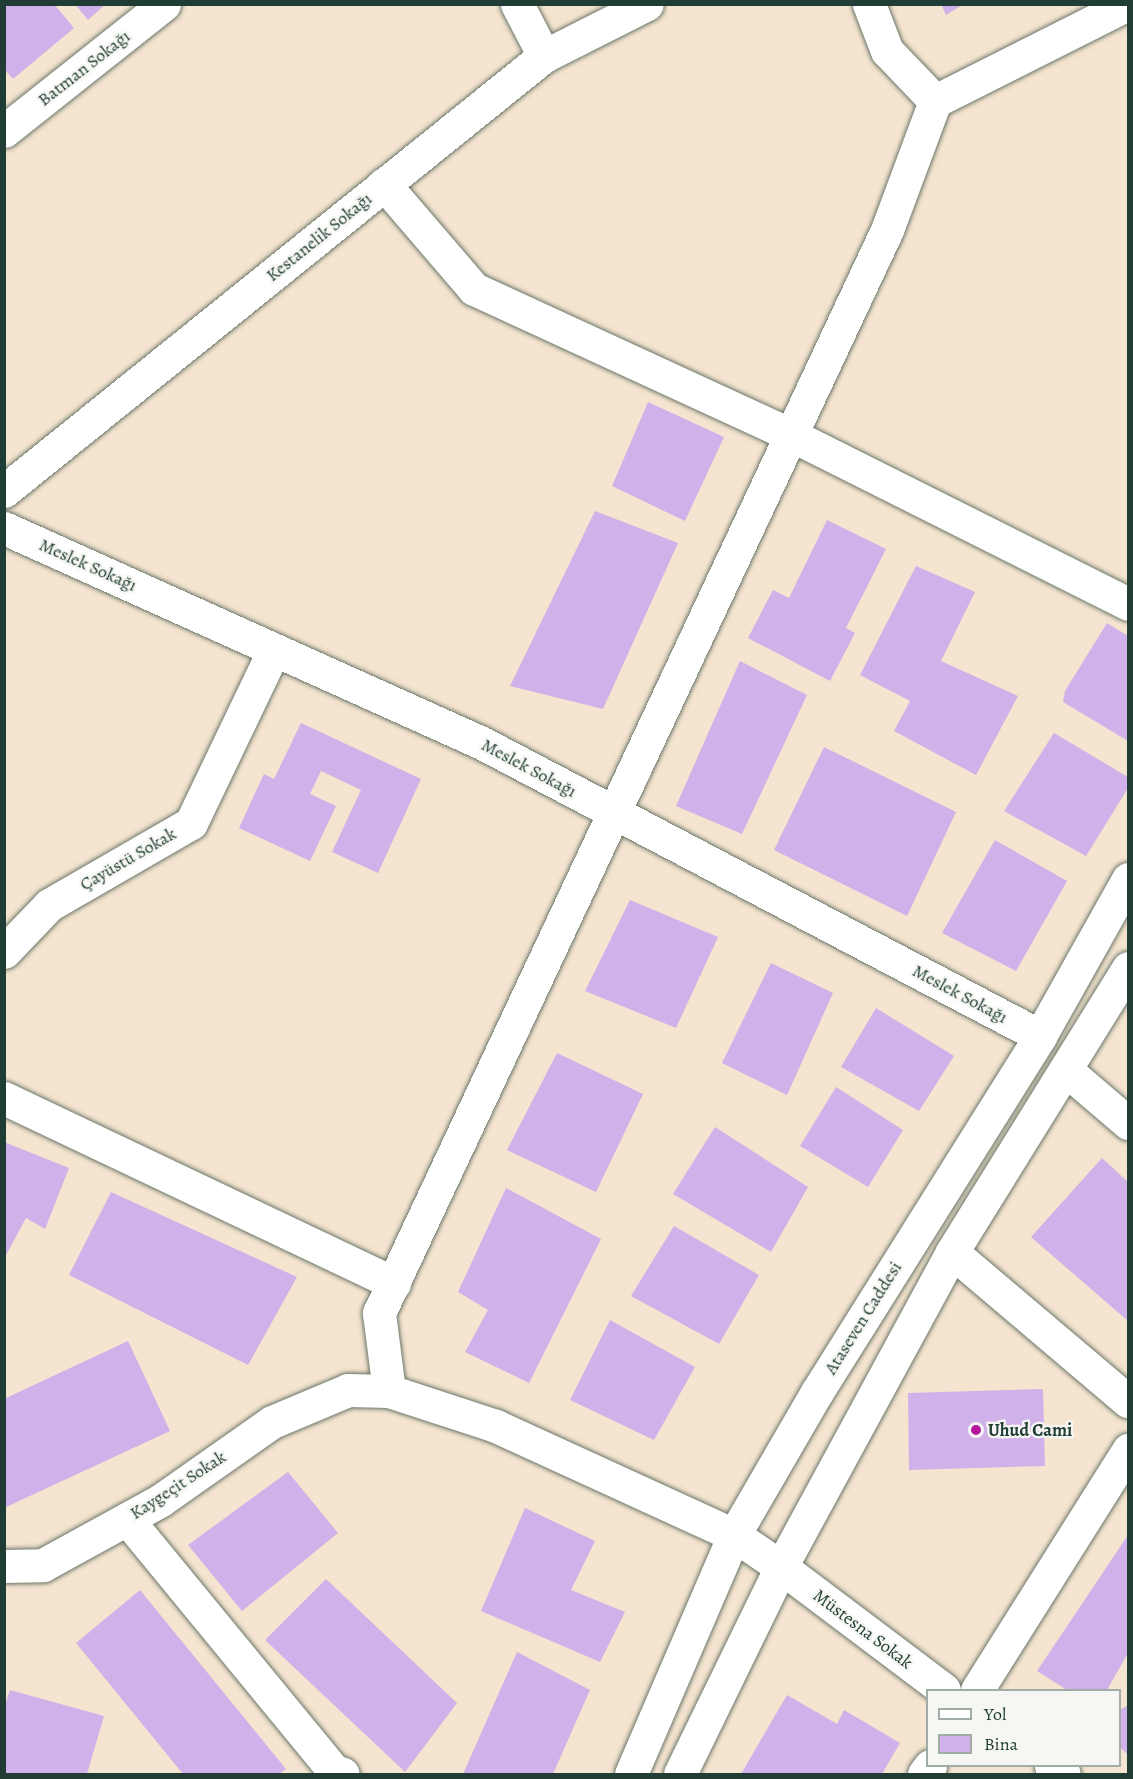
<!DOCTYPE html>
<html>
<head>
<meta charset="utf-8">
<style>
  body { margin:0 }
  #map { position:relative; width:1133px; height:1779px; overflow:hidden; background:#f5e4cf; font-family:Alegreya,serif }
  div>[style] { position:absolute }
  .building>* { inset:0; background:#d1b1e9 }
  .roads { filter:drop-shadow(0 0 2px #6a776a) drop-shadow(0 0 2px #6a776a) }
  .minor>* { height:33px; margin:-16.5px; padding:0 16.5px; transform-origin:16.5px; border-radius:16.5px; background:#fff }
  .tertiary>* { height:33px; margin:-16.5px; padding:0 16.5px; transform-origin:16.5px; border-radius:16.5px; background:#fff }
  .secondary>* { height:33px; margin:-16.5px; padding:0 16.5px; transform-origin:16.5px; border-radius:16.5px; background:#fff }
  .dots>* { width:16px; height:16px; translate:-50% -50%; box-sizing:border-box; border:3px solid #f6f6f2; border-radius:50% }
  span { translate:-50% -50%; white-space:nowrap; text-align:center; line-height:1.15; -webkit-text-stroke:4.5px #f6f6f2; paint-order:stroke }
  .street-label { font-size:18px; color:#1f3d34 }
  .poi-label { font-size:18px; color:#1f3d34; font-weight:700 }
  .left { translate:0 -50%; text-align:left }
  .frame { position:absolute; inset:0; border:6px solid #1f3d34; pointer-events:none }
  .legend { position:absolute; left:926px; top:1689px; width:195px; height:78px; box-sizing:border-box; background:#f6f6f2; border:2px solid #a0aca6; margin:0; padding:8px 10px; list-style:none; font-size:18px; color:#1f3d34 }
  .legend li { display:flex; align-items:center; gap:12px; height:30px }
  .legend b { width:30px; border:2px solid #a0aca6 }
</style>
</head>
<body>
<div id="map">
  <div class="building">
    <div style="clip-path:polygon(4px 4px,54px 4px,74px 28px,13px 79px,4px 69px)"></div>
    <div style="clip-path:polygon(75px 4px,106px 4px,88px 20px)"></div>
    <div style="clip-path:polygon(941px 4px,964px 4px,946px 15px)"></div>
    <div style="clip-path:polygon(648px 402px,724px 437px,685px 521px,612px 486px)"></div>
    <div style="clip-path:polygon(595px 511px,678px 543px,603px 709px,510px 686px)"></div>
    <div style="clip-path:polygon(827px 520px,886px 549px,846px 628px,855px 633px,830px 681px,748px 638px,773px 590px,789px 598px)"></div>
    <div style="clip-path:polygon(916px 566px,975px 592px,941px 661px,1018px 696px,976px 775px,894px 731px,910px 701px,860px 675px)"></div>
    <div style="clip-path:polygon(1107px 623px,1128px 636px,1128px 741px,1063px 702px,1065px 691px)"></div>
    <div style="clip-path:polygon(740px 661px,807px 695px,742px 834px,676px 806px)"></div>
    <div style="clip-path:polygon(301px 723px,421px 779px,378px 873px,332px 852px,361px 790px,321px 771px,310px 794px,336px 806px,310px 861px,239px 828px,264px 774px,274px 779px)"></div>
    <div style="clip-path:polygon(1054px 733px,1128px 777px,1128px 788px,1086px 856px,1004px 811px)"></div>
    <div style="clip-path:polygon(824px 747px,956px 812px,907px 916px,774px 850px)"></div>
    <div style="clip-path:polygon(995px 840px,1067px 881px,1016px 971px,942px 933px)"></div>
    <div style="clip-path:polygon(630px 900px,718px 937px,676px 1028px,585px 991px)"></div>
    <div style="clip-path:polygon(771px 963px,833px 993px,787px 1095px,722px 1063px)"></div>
    <div style="clip-path:polygon(876px 1008px,954px 1056px,919px 1111px,841px 1067px)"></div>
    <div style="clip-path:polygon(557px 1053px,643px 1094px,596px 1192px,507px 1150px)"></div>
    <div style="clip-path:polygon(836px 1087px,903px 1130px,868px 1187px,800px 1146px)"></div>
    <div style="clip-path:polygon(715px 1127px,808px 1187px,771px 1252px,673px 1194px)"></div>
    <div style="clip-path:polygon(4px 1142px,69px 1168px,45px 1229px,26px 1218px,4px 1259px)"></div>
    <div style="clip-path:polygon(1102px 1158px,1128px 1182px,1128px 1321px,1031px 1237px)"></div>
    <div style="clip-path:polygon(506px 1188px,601px 1239px,529px 1383px,465px 1352px,488px 1310px,458px 1292px)"></div>
    <div style="clip-path:polygon(111px 1192px,297px 1277px,248px 1365px,69px 1275px)"></div>
    <div style="clip-path:polygon(674px 1226px,759px 1275px,719px 1344px,631px 1296px)"></div>
    <div style="clip-path:polygon(610px 1320px,695px 1367px,654px 1440px,570px 1400px)"></div>
    <div style="clip-path:polygon(128px 1341px,170px 1431px,4px 1508px,4px 1399px)"></div>
    <div style="clip-path:polygon(1043px 1389px,1045px 1466px,909px 1470px,908px 1393px)"></div>
    <div style="clip-path:polygon(288px 1472px,338px 1533px,242px 1611px,188px 1545px)"></div>
    <div style="clip-path:polygon(525px 1508px,595px 1541px,571px 1590px,625px 1612px,600px 1662px,481px 1611px)"></div>
    <div style="clip-path:polygon(1128px 1535px,1128px 1653px,1107px 1690px,1067px 1690px,1037px 1671px)"></div>
    <div style="clip-path:polygon(326px 1579px,457px 1703px,405px 1772px,265px 1640px)"></div>
    <div style="clip-path:polygon(140px 1590px,286px 1769px,279px 1774px,183px 1774px,76px 1643px)"></div>
    <div style="clip-path:polygon(517px 1652px,590px 1690px,553px 1774px,463px 1774px)"></div>
    <div style="clip-path:polygon(10px 1690px,104px 1716px,87px 1774px,4px 1774px,4px 1708px)"></div>
    <div style="clip-path:polygon(787px 1695px,837px 1724px,844px 1710px,900px 1743px,882px 1774px,741px 1774px)"></div>
    <div style="clip-path:polygon(1128px 1705px,1128px 1755px,1120px 1747px,1120px 1710px)"></div>
  </div>
  <div class="roads">
    <div class="minor">
      <div style="left:517px;top:4px;width:59px;rotate:62.6deg"></div>
      <div style="left:935px;top:101px;width:216px;rotate:-26.7deg"></div>
      <div style="left:4px;top:131px;width:204px;rotate:-38.4deg"></div>
      <div style="left:384px;top:184px;width:138px;rotate:49.4deg"></div>
      <div style="left:474px;top:289px;width:349px;rotate:24.7deg"></div>
      <div style="left:791px;top:435px;width:377px;rotate:26.6deg"></div>
      <div style="left:4px;top:491px;width:693px;rotate:-38.85deg"></div>
      <div style="left:544px;top:56px;width:115px;rotate:-26.8deg"></div>
      <div style="left:4px;top:528px;width:524px;rotate:24.22deg"></div>
      <div style="left:482px;top:743px;width:630px;rotate:27.7deg"></div>
      <div style="left:4px;top:952px;width:65px;rotate:-46.2deg"></div>
      <div style="left:49px;top:905px;width:164px;rotate:-30deg"></div>
      <div style="left:191px;top:823px;width:192px;rotate:-64.4deg"></div>
      <div style="left:1066px;top:1070px;width:82px;rotate:40.5deg"></div>
      <div style="left:4px;top:1098px;width:432px;rotate:25.4deg"></div>
      <div style="left:952px;top:1252px;width:231px;rotate:40.3deg"></div>
      <div style="left:389px;top:1391px;width:79px;rotate:-97.3deg"></div>
      <div style="left:379px;top:1313px;width:1196px;rotate:-64.87deg"></div>
      <div style="left:887px;top:230px;width:138px;rotate:-69.6deg"></div>
      <div style="left:935px;top:101px;width:69px;rotate:-133.8deg"></div>
      <div style="left:887px;top:51px;width:50px;rotate:-111deg"></div>
      <div style="left:127px;top:1519px;width:326px;rotate:50.6deg"></div>
      <div style="left:334px;top:1771px;width:9px;rotate:18deg"></div>
      <div style="left:4px;top:1566px;width:39px;rotate:-1deg"></div>
      <div style="left:43px;top:1565px;width:135px;rotate:-28.8deg"></div>
      <div style="left:161px;top:1500px;width:136px;rotate:-35.1deg"></div>
      <div style="left:272px;top:1422px;width:82px;rotate:-22.8deg"></div>
      <div style="left:348px;top:1390px;width:41px;rotate:1.4deg"></div>
      <div style="left:389px;top:1391px;width:113px;rotate:18.1deg"></div>
      <div style="left:496px;top:1426px;width:262px;rotate:24.6deg"></div>
      <div style="left:734px;top:1535px;width:57px;rotate:34.2deg"></div>
      <div style="left:977px;top:1690px;width:284px;rotate:-57.8deg"></div>
      <div style="left:924px;top:1774px;width:10px;rotate:-53deg"></div>
    </div>
    <div class="tertiary">
      <div style="left:781px;top:1567px;width:204px;rotate:37deg"></div>
      <div style="left:1051px;top:1766px;width:15px;rotate:32deg"></div>
    </div>
    <div class="secondary">
      <div style="left:631px;top:1774px;width:260px;rotate:-66.7deg"></div>
      <div style="left:734px;top:1535px;width:165px;rotate:-59.9deg"></div>
      <div style="left:817px;top:1392px;width:420px;rotate:-57.9deg"></div>
      <div style="left:1040px;top:1036px;width:180px;rotate:-60.7deg"></div>
      <div style="left:680px;top:1774px;width:230px;rotate:-64deg"></div>
      <div style="left:781px;top:1567px;width:358px;rotate:-61.5deg"></div>
      <div style="left:952px;top:1252px;width:334px;rotate:-58.2deg"></div>
    </div>
  </div>
  <div class="dots">
    <div style="left:976px;top:1430px;background:#b5179e"></div>
  </div>
  <div class="street-label">
    <span style="left:84px;top:68px;rotate:-38deg">Batman Sokağı</span>
    <span style="left:319px;top:237px;rotate:-39deg">Kestanelik Sokağı</span>
    <span style="left:88px;top:565px;rotate:24deg">Meslek Sokağı</span>
    <span style="left:529px;top:768px;rotate:28deg">Meslek Sokağı</span>
    <span style="left:128px;top:859px;rotate:-30deg">Çayüstü Sokak</span>
    <span style="left:960px;top:994px;rotate:28deg">Meslek Sokağı</span>
    <span style="left:863px;top:1318px;rotate:-58deg">Ataseven Caddesi</span>
    <span style="left:178px;top:1485px;rotate:-33deg">Kaygeçit Sokak</span>
    <span style="left:863px;top:1629px;rotate:37deg">Müstesna Sokak</span>
  </div>
  <div class="poi-label">
    <span class="left" style="left:988px;top:1430px">Uhud Cami</span>
  </div>
  <div class="frame"></div>
  <ul class="legend">
  <li><b style="height:8px;background:#fff"></b>Yol</li>
  <li><b style="height:16px;background:#d1b1e9"></b>Bina</li>
  </ul>
</div>
</body>
</html>
